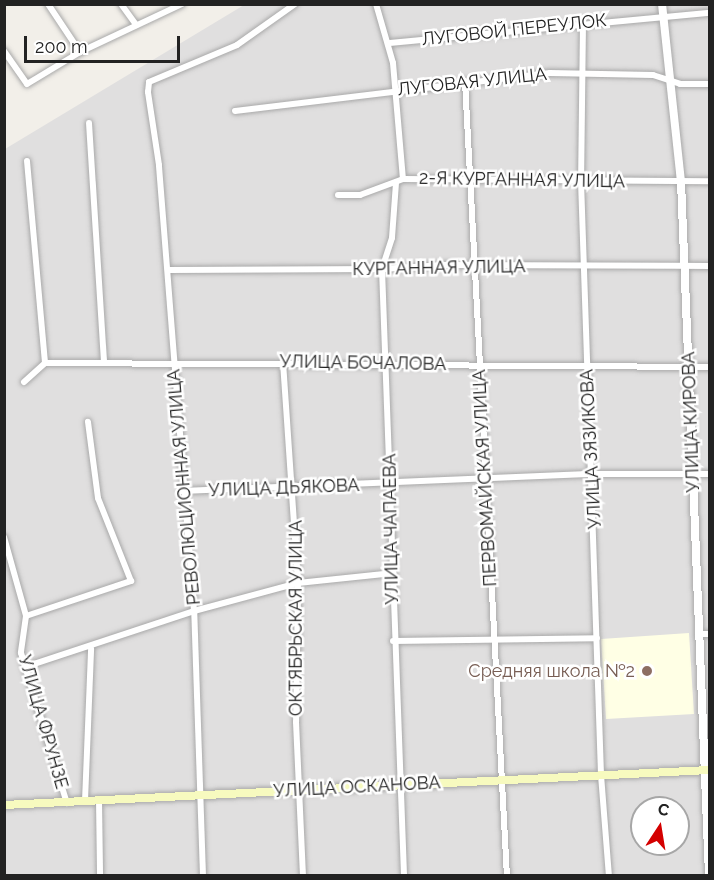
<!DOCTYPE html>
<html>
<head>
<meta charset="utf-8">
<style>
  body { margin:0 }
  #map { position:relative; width:714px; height:880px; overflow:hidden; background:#f2efe9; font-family:Raleway,sans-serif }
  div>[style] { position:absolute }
  .residential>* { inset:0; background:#e0dfdf }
  .education>* { inset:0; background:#ffffe5 }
  .roads { filter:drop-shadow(0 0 2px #a9a9a9) drop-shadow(0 0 2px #a9a9a9) }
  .minor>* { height:6px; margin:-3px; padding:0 3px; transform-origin:3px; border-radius:3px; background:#fff }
  .tertiary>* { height:8px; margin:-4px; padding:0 4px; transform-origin:4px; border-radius:4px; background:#fff }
  .secondary>* { height:8px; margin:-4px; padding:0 4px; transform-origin:4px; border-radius:4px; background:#f7fabf }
  .dots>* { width:16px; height:16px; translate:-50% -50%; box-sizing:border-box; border:3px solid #fff; border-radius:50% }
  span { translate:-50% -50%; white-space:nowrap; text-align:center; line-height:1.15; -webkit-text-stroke:5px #fff; paint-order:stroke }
  .street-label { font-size:18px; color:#222 }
  .education-label { font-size:18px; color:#785e54 }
  .right { translate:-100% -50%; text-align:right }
  .frame { position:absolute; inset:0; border:6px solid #222; pointer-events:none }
  .north { position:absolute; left:630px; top:796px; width:60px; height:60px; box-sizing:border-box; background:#fff; border:2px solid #a7a7a7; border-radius:50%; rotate:12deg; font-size:16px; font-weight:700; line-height:24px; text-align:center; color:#222 }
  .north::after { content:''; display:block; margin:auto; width:21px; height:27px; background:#d40000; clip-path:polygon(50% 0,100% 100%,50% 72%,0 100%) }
  .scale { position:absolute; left:24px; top:36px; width:156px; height:27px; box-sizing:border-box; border:3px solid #222; border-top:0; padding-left:8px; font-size:18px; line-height:21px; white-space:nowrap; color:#222; -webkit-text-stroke:4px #fff; paint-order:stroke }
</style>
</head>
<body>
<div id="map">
  <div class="residential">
    <div style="clip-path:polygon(evenodd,244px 5px,709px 5px,709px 875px,5px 876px,5px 149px,244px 5px,642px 808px,678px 808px,678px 844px,642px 844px,642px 808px)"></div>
  </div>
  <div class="education">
    <div style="clip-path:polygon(689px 633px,694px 714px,606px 719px,601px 639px)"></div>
  </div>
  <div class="roads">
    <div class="minor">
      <div style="left:48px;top:4px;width:58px;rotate:56.3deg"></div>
      <div style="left:121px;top:4px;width:26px;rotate:54deg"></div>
      <div style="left:376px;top:4px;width:61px;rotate:73.9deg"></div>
      <div style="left:393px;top:63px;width:116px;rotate:85.1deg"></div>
      <div style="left:583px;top:23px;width:158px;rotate:90.7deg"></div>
      <div style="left:581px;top:181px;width:594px;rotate:88.07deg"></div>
      <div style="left:601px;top:775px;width:101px;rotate:85.5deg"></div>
      <div style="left:390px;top:43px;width:321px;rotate:-5.4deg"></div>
      <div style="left:4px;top:51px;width:40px;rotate:55.1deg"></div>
      <div style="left:27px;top:84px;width:62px;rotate:-31.1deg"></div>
      <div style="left:80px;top:52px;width:113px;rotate:-25.2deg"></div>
      <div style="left:465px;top:81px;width:796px;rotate:86.98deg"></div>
      <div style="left:235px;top:111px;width:317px;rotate:-6.9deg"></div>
      <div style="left:550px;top:73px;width:103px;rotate:1.1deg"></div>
      <div style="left:653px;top:75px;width:28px;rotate:18deg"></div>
      <div style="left:680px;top:84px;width:30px"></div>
      <div style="left:89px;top:123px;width:240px;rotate:86.4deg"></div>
      <div style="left:27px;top:161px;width:203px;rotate:84.9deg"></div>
      <div style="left:396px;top:183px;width:55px;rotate:94.2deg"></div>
      <div style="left:392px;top:238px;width:33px;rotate:108deg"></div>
      <div style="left:382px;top:269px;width:607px;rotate:87.92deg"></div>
      <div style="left:338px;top:195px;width:22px"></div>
      <div style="left:360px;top:195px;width:46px;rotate:-20.4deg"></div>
      <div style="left:403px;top:179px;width:307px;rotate:0.4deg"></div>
      <div style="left:168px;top:270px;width:214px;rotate:-0.3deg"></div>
      <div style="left:382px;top:269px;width:62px;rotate:-3.7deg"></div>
      <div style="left:444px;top:265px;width:266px;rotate:0.2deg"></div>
      <div style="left:283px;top:362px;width:222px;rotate:86.1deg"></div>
      <div style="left:298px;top:583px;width:139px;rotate:90.8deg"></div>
      <div style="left:296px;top:722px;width:154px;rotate:87.4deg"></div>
      <div style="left:24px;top:382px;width:28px;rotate:-42deg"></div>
      <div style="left:45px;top:363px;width:665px;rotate:0.34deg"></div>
      <div style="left:182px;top:491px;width:412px;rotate:-2.4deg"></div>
      <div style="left:594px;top:474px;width:116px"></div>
      <div style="left:4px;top:537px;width:82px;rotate:74.4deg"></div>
      <div style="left:26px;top:616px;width:37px;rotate:98deg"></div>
      <div style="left:21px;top:653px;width:157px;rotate:73deg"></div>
      <div style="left:26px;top:616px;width:111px;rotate:-18.4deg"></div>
      <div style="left:131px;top:581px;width:89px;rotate:-111.7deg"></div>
      <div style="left:98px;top:498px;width:77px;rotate:-97.5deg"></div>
      <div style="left:699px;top:634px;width:11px"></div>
      <div style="left:393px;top:641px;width:204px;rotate:-0.8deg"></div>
      <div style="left:25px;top:667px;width:178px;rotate:-18.3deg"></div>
      <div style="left:194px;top:611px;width:108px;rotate:-15.1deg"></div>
      <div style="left:298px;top:583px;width:96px;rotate:-6deg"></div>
      <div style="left:99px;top:800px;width:76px;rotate:89.2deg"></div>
      <div style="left:85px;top:801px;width:152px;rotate:-87.7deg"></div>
      <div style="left:203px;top:876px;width:265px;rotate:-91.9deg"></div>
      <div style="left:194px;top:611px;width:447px;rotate:-94.5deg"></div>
      <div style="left:159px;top:165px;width:74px;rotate:-98.6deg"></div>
      <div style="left:148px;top:92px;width:10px;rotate:-84deg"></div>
      <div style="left:149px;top:82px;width:95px;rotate:-22.8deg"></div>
      <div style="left:237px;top:45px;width:71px;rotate:-35.3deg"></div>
    </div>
    <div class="tertiary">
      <div style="left:662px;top:4px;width:178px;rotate:83.9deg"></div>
      <div style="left:681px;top:181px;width:696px;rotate:87.69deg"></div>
    </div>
    <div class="secondary">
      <div style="left:4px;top:805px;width:707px;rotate:-2.84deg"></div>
    </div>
  </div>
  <div class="dots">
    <div style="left:647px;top:671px;background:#8d6e63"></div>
  </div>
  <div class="street-label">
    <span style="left:514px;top:30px;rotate:-6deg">ЛУГОВОЙ ПЕРЕУЛОК</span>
    <span style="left:472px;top:82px;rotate:-6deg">ЛУГОВАЯ УЛИЦА</span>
    <span style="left:522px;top:180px;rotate:1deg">2-Я КУРГАННАЯ УЛИЦА</span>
    <span style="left:439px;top:268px;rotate:-1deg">КУРГАННАЯ УЛИЦА</span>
    <span style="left:363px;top:363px;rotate:1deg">УЛИЦА БОЧАЛОВА</span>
    <span style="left:691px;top:422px;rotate:-92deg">УЛИЦА КИРОВА</span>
    <span style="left:591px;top:449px;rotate:-93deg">УЛИЦА ЗЯЗИКОВА</span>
    <span style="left:485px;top:478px;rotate:-93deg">ПЕРВОМАЙСКАЯ УЛИЦА</span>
    <span style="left:184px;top:487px;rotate:-95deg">РЕВОЛЮЦИОННАЯ УЛИЦА</span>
    <span style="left:284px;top:488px;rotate:-2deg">УЛИЦА ДЬЯКОВА</span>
    <span style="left:391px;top:529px;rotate:-91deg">УЛИЦА ЧАПАЕВА</span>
    <span style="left:296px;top:618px;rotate:-90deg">ОКТЯБРЬСКАЯ УЛИЦА</span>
    <span style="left:43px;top:722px;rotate:74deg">УЛИЦА ФРУНЗЕ</span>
    <span style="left:357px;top:787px;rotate:-3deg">УЛИЦА ОСКАНОВА</span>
  </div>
  <div class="education-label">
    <span class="right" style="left:635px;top:671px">Средняя школа №2</span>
  </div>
  <div class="frame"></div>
  <div class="north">С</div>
  <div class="scale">200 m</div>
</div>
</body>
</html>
